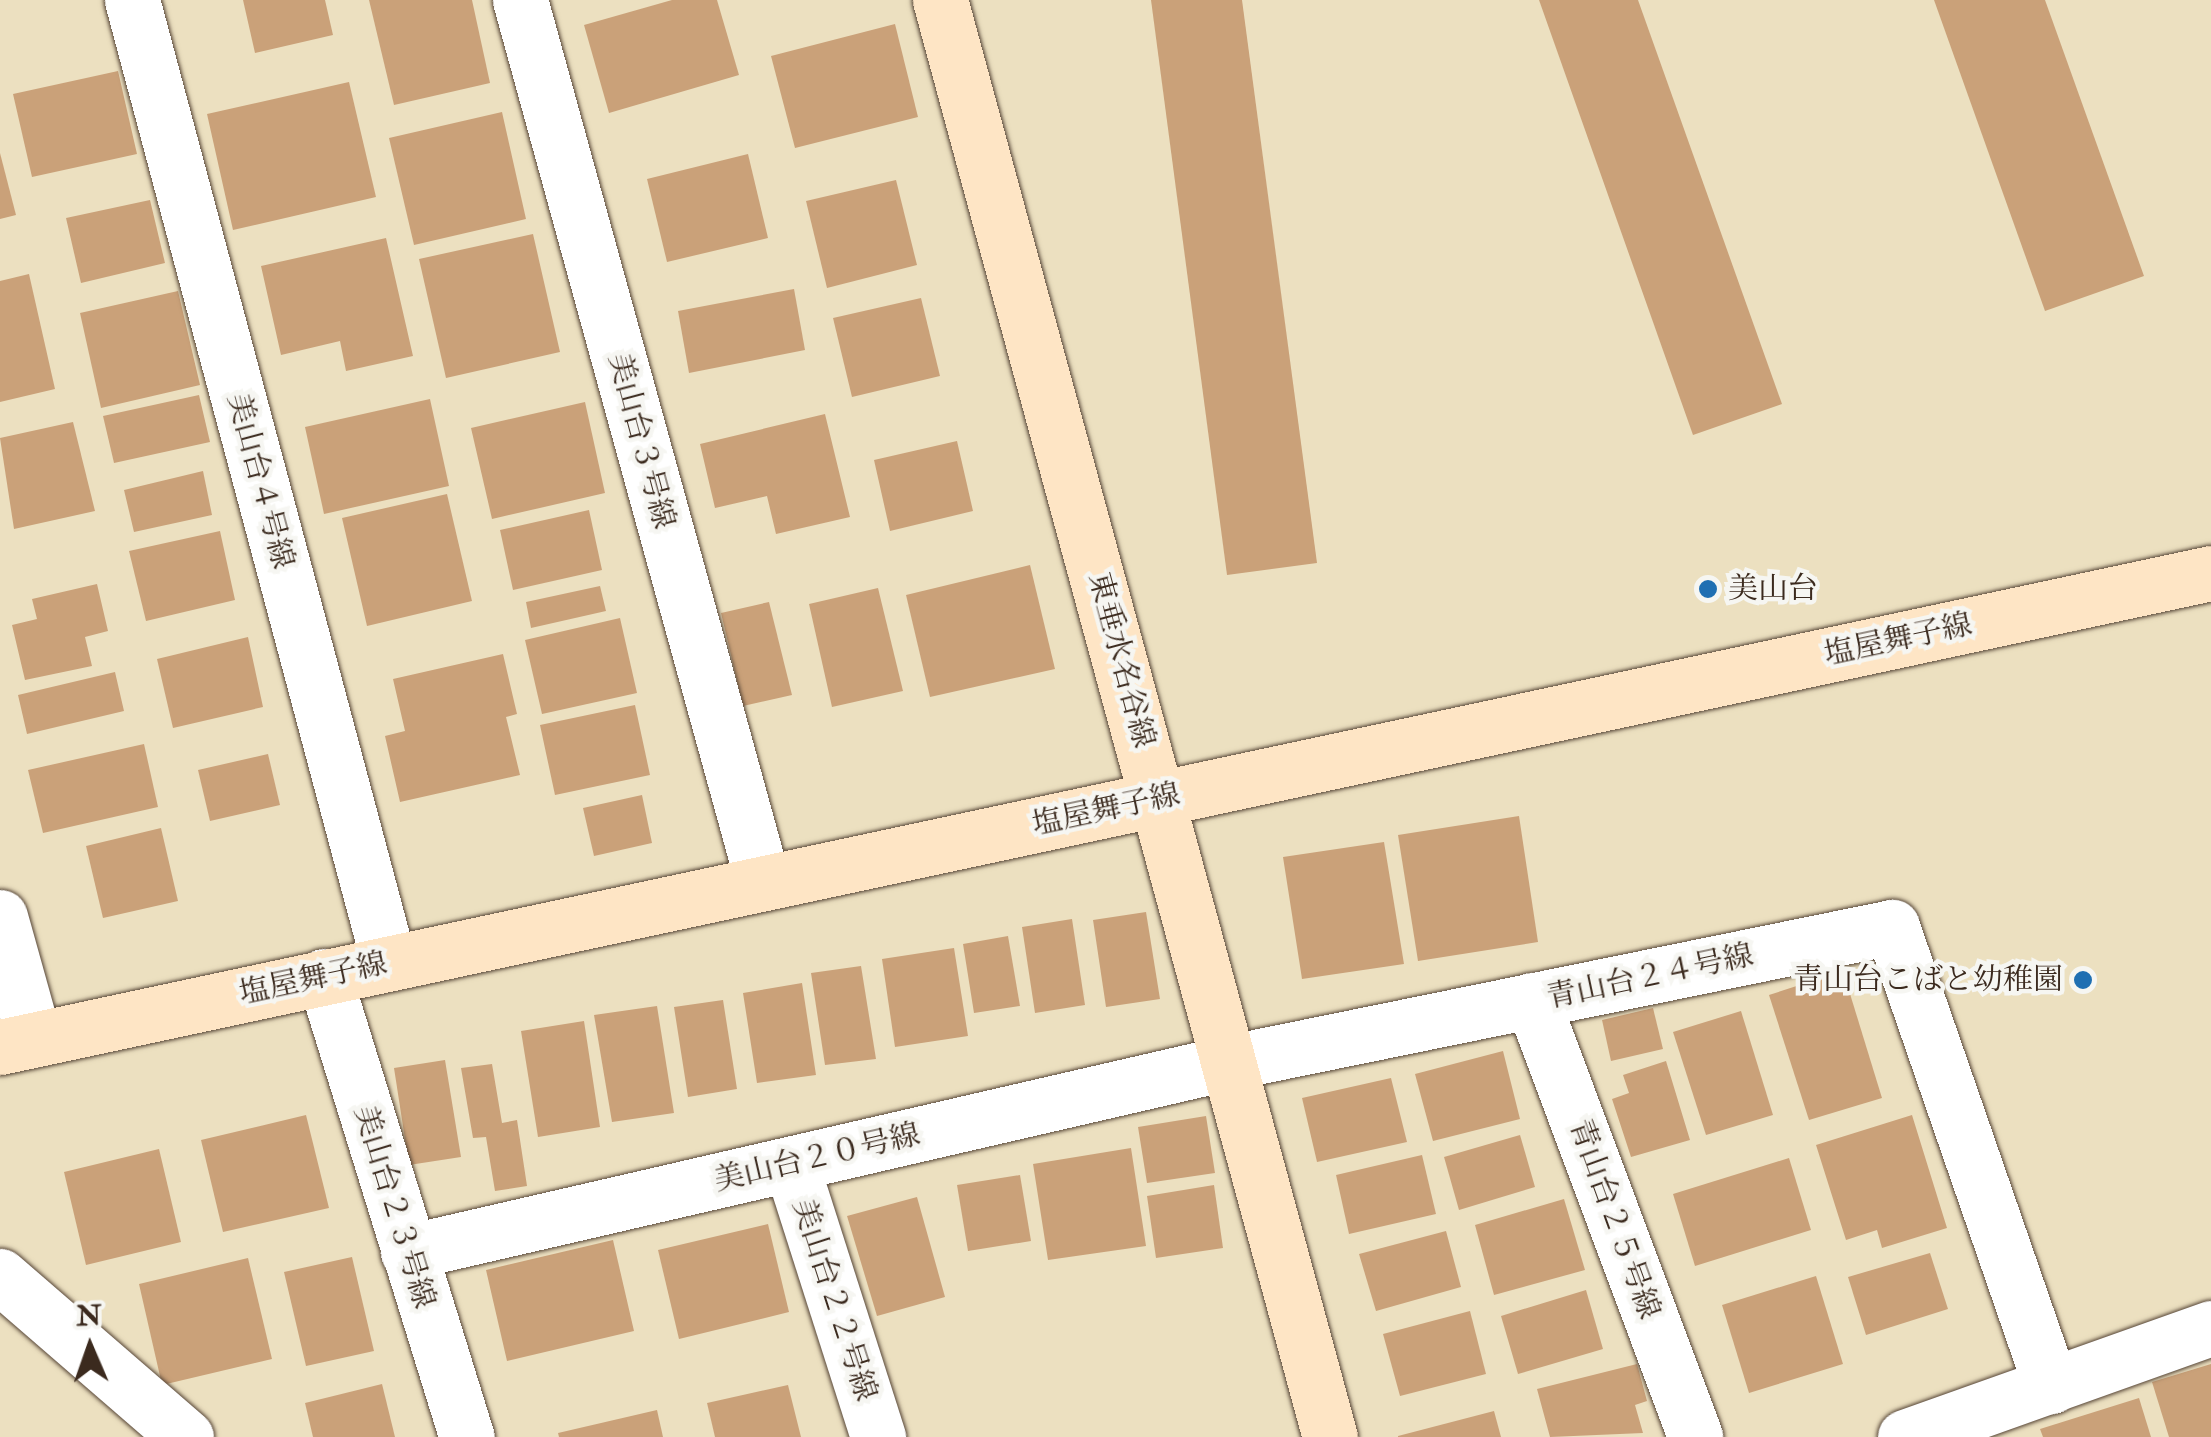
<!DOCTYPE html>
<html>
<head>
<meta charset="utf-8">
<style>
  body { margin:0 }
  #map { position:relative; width:2211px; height:1437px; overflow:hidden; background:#ece0c0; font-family:"IM FELL Double Pica","Noto Serif JP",serif }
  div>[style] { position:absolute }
  .building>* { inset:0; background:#caa179 }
  .roads { filter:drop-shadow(0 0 2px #564536) drop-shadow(0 0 2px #564536) }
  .street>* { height:55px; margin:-27.5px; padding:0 27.5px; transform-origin:27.5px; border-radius:27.5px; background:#fff }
  .secondary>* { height:55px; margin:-27.5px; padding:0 27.5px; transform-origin:27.5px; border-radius:27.5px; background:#fee5c5 }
  .dots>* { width:28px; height:28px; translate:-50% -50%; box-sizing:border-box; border:5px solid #f6f6f2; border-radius:50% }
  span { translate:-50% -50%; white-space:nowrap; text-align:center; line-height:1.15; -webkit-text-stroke:9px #f6f6f2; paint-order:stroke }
  .street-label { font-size:30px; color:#3b2a1e }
  .poi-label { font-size:30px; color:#3b2a1e }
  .left { translate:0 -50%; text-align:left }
  .right { translate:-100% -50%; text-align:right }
  .north { position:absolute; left:40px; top:1297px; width:100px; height:100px; -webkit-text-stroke:8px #f6f6f2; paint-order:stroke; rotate:358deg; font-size:28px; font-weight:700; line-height:40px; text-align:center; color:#3b2a1e }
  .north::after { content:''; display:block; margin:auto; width:35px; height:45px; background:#3b2a1e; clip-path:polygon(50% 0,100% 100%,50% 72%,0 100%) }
</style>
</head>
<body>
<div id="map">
  <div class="building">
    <div style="clip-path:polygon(243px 0,325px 0,333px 35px,255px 53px)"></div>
    <div style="clip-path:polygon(369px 0,472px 0,490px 83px,394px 105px)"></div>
    <div style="clip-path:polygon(672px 0,717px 0,739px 75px,609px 113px,584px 25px)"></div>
    <div style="clip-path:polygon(1151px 0,1242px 0,1317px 563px,1227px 575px)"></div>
    <div style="clip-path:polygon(1539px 0,1638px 0,1782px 404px,1693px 435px)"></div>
    <div style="clip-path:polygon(1934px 0,2045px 0,2144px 276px,2045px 311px)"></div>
    <div style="clip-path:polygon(895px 24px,918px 117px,795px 148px,771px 56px)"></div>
    <div style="clip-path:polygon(118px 71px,137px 154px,32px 177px,13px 94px)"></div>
    <div style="clip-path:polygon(349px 82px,376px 197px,233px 230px,207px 114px)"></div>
    <div style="clip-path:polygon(502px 112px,526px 219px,414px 245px,389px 138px)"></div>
    <div style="clip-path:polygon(0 153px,16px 215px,0 219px)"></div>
    <div style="clip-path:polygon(748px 154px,768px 238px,667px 262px,647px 179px)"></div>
    <div style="clip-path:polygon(896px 180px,917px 265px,827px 288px,806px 201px)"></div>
    <div style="clip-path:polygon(150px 200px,165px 263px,81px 283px,66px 218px)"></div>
    <div style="clip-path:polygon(533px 234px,560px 352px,446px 378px,419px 259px)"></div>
    <div style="clip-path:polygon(386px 238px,413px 356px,346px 371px,340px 341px,281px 355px,261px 266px)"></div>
    <div style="clip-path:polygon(29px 274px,55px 389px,0 402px,0 281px)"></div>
    <div style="clip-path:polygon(794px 289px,805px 350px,689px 373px,678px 311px)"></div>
    <div style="clip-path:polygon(178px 291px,200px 385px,101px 408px,80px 313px)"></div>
    <div style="clip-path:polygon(921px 298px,940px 376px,852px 397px,833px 318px)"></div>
    <div style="clip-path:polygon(199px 395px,210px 442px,114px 463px,103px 416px)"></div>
    <div style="clip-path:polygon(430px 399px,449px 486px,324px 514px,305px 427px)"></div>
    <div style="clip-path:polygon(585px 402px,605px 493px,492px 519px,471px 428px)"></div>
    <div style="clip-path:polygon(825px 414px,850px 517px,776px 534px,767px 496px,715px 508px,700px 444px)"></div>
    <div style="clip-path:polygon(73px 422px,95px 511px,14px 529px,0 438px)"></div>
    <div style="clip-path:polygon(957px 441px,973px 511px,890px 531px,874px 460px)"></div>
    <div style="clip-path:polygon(203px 471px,212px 515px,134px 532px,124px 490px)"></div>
    <div style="clip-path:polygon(447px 494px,472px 601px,367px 626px,342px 518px)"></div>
    <div style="clip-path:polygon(589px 510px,602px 570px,513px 590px,500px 530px)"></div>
    <div style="clip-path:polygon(220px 531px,235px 600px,146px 621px,129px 551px)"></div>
    <div style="clip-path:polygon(1030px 565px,1055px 669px,930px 697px,906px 595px)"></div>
    <div style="clip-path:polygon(97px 584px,108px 631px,85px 637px,92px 666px,25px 680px,12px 625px,37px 619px,32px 599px)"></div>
    <div style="clip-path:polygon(600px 586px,606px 611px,531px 628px,526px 602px)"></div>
    <div style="clip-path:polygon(878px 588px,903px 691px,832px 707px,809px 604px)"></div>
    <div style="clip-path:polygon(769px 602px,792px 695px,743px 706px,721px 613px)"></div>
    <div style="clip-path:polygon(620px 618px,637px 693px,542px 714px,525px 640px)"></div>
    <div style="clip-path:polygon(248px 637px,263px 707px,173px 728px,157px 659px)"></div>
    <div style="clip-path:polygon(503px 654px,517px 714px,506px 717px,520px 775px,400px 802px,385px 736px,405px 731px,393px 679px)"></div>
    <div style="clip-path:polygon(115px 672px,124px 711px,27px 734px,18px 695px)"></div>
    <div style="clip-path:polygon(635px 705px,650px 775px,555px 795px,540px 725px)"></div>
    <div style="clip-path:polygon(144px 744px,158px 807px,43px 833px,28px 770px)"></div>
    <div style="clip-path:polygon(268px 754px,280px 805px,210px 821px,198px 770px)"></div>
    <div style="clip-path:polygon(642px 795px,652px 843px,594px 856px,583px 808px)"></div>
    <div style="clip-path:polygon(1519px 816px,1538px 942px,1418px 961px,1398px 835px)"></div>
    <div style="clip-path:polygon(161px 828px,178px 901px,103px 918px,86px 846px)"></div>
    <div style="clip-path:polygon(1384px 842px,1404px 964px,1302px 979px,1283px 857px)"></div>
    <div style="clip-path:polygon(1146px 912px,1160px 999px,1106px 1007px,1093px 920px)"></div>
    <div style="clip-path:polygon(1072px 919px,1085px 1005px,1035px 1013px,1022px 927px)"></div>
    <div style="clip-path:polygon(1008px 936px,1020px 1006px,974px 1013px,963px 944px)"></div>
    <div style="clip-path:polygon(954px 948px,968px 1036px,895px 1047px,882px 959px)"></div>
    <div style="clip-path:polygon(861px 966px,876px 1059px,825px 1065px,811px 973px)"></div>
    <div style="clip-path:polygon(1843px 971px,1882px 1098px,1809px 1120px,1769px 995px)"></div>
    <div style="clip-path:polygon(802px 983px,816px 1075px,757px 1083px,743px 993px)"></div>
    <div style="clip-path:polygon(723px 1000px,737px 1089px,688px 1097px,674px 1007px)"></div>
    <div style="clip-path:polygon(657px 1006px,674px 1113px,612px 1122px,594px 1015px)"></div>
    <div style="clip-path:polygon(1653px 1008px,1663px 1049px,1611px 1061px,1602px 1020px)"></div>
    <div style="clip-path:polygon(1741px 1011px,1773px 1115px,1706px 1135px,1673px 1032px)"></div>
    <div style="clip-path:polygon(584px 1021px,600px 1127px,538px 1137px,521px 1031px)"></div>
    <div style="clip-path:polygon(1503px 1051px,1520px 1119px,1433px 1141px,1415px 1074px)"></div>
    <div style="clip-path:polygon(445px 1060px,461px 1157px,409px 1165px,394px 1068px)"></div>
    <div style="clip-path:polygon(1666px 1061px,1690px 1140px,1631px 1157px,1612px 1099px,1629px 1093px,1623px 1075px)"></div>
    <div style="clip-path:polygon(492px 1064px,502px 1123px,517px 1120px,527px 1186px,495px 1191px,486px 1137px,473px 1138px,461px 1068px)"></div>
    <div style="clip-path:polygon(1391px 1078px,1407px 1142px,1317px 1162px,1302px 1098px)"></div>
    <div style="clip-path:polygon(306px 1115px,329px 1208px,223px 1232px,201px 1140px)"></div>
    <div style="clip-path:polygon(1912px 1115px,1947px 1228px,1882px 1248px,1877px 1230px,1846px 1240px,1816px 1145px)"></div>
    <div style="clip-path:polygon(1206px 1116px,1215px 1173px,1147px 1183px,1138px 1127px)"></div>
    <div style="clip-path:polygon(1520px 1135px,1535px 1187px,1459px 1210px,1444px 1157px)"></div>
    <div style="clip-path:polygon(1131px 1148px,1146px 1246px,1048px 1260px,1033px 1164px)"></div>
    <div style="clip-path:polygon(159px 1149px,181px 1242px,86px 1265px,64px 1172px)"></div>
    <div style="clip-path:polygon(1422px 1155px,1436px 1214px,1349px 1234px,1336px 1175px)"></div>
    <div style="clip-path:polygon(1789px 1158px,1811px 1230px,1695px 1266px,1673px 1194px)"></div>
    <div style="clip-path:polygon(1020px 1175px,1031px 1241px,968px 1251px,957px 1185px)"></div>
    <div style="clip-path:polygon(1214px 1185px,1223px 1248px,1156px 1258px,1147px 1196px)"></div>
    <div style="clip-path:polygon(917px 1197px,945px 1297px,877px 1316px,847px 1216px)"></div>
    <div style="clip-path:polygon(1564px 1199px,1585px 1270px,1494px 1295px,1475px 1225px)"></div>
    <div style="clip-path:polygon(768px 1224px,789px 1312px,679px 1339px,658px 1250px)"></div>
    <div style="clip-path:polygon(1446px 1231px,1461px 1287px,1376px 1311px,1359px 1254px)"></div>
    <div style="clip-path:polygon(613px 1240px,634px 1331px,507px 1361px,486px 1270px)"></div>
    <div style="clip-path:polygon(1930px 1253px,1948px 1309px,1866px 1335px,1848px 1277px)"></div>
    <div style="clip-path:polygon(352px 1257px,374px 1351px,306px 1366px,284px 1272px)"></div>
    <div style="clip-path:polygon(248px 1258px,272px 1359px,162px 1385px,139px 1284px)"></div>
    <div style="clip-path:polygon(1816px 1276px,1843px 1364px,1749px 1393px,1722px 1305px)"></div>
    <div style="clip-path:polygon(1586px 1290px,1603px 1349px,1518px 1374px,1501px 1316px)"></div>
    <div style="clip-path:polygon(1470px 1311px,1486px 1374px,1400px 1396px,1383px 1334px)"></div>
    <div style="clip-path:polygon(1637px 1364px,1647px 1401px,1635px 1405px,1643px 1433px,1550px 1437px,1537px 1389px)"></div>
    <div style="clip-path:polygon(2211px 1364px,2211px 1437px,2169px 1437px,2152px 1382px)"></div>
    <div style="clip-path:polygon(382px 1384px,395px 1437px,313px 1437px,305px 1403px)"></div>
    <div style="clip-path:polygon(788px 1385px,801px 1437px,715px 1437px,707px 1403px)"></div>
    <div style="clip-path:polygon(2139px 1398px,2151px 1437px,2043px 1437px,2040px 1429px)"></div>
    <div style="clip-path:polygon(657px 1410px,663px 1437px,559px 1437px,558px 1433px)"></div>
    <div style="clip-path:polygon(1494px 1411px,1501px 1437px,1398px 1437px,1398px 1436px)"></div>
  </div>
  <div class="roads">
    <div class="street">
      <div style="left:132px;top:0;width:997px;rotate:75.06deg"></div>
      <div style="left:520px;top:0;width:916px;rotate:74.61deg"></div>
      <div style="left:0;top:917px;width:127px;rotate:74.4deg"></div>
      <div style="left:324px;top:976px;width:483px;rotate:72.8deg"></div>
      <div style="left:1532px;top:1000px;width:466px;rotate:69.5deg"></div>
      <div style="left:791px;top:1164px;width:287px;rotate:72.3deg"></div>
      <div style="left:408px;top:1252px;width:840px;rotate:-13.01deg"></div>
      <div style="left:1226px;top:1063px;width:680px;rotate:-11.54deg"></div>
      <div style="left:1892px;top:927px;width:486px;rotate:70.9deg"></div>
      <div style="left:0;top:1276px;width:246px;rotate:40.9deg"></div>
      <div style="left:1905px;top:1437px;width:325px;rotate:-19.6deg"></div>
    </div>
    <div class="secondary">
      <div style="left:940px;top:0;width:1489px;rotate:74.82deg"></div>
      <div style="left:0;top:1047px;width:2261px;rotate:-12.1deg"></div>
    </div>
  </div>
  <div class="dots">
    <div style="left:1708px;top:589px;background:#1f6fb2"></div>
    <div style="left:2083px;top:980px;background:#1f6fb2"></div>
  </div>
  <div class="street-label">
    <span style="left:641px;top:441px;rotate:75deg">美山台３号線</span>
    <span style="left:260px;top:481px;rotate:75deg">美山台４号線</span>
    <span style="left:1898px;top:640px;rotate:-12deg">塩屋舞子線</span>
    <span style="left:1121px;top:660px;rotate:75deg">東垂水名谷線</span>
    <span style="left:1106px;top:810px;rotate:-12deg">塩屋舞子線</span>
    <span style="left:1650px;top:977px;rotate:-12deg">青山台２４号線</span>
    <span style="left:313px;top:979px;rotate:-12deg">塩屋舞子線</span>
    <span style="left:817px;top:1158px;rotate:-13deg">美山台２０号線</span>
    <span style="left:394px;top:1207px;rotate:73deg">美山台２３号線</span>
    <span style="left:1614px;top:1219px;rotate:70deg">青山台２５号線</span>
    <span style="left:834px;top:1300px;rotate:72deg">美山台２２号線</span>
  </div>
  <div class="poi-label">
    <span class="left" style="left:1728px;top:589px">美山台</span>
    <span class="right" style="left:2063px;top:980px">青山台こばと幼稚園</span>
  </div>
  <div class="north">N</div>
</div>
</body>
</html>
